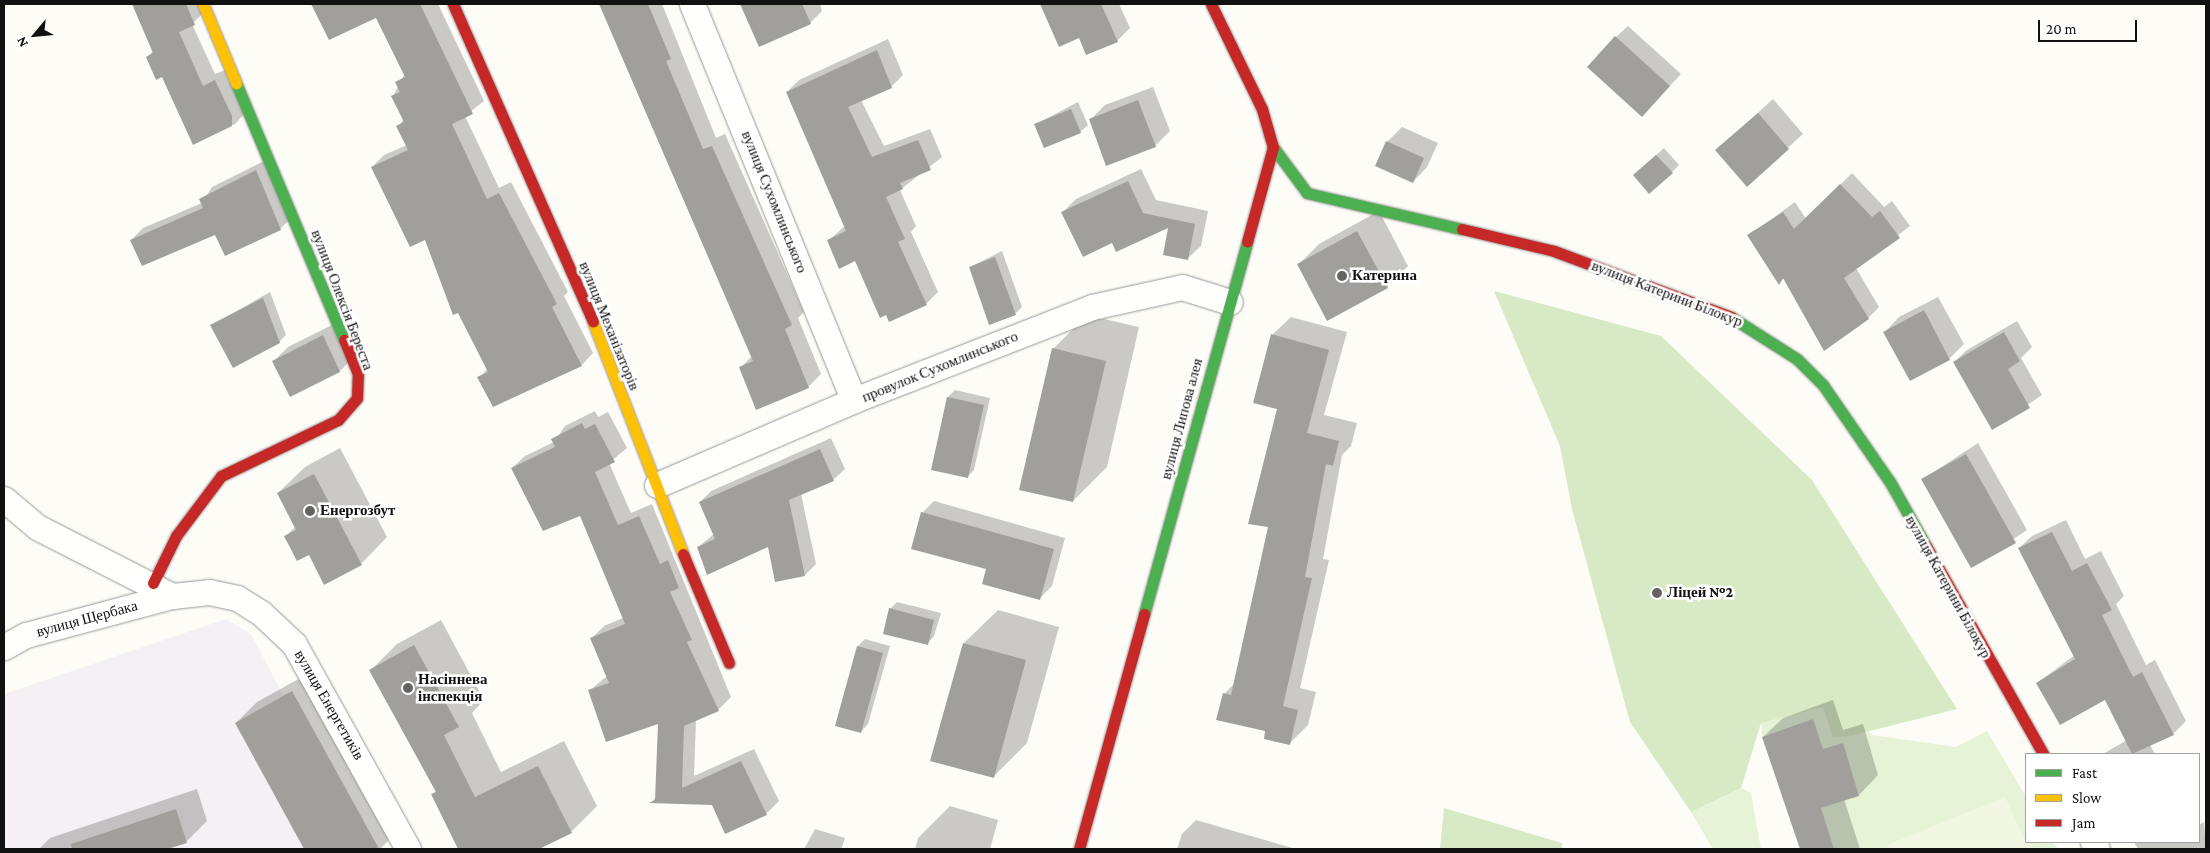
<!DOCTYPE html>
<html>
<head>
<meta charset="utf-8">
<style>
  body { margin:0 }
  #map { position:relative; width:2210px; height:853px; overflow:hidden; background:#fdfcf7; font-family:"Crimson Pro",serif }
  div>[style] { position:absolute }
  .industrial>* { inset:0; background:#f5f0f3 }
  .green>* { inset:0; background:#e7f3d7 }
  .forest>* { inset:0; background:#d8eac5 }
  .pitch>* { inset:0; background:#f0f6e1 }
  .shadow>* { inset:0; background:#0003 }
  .building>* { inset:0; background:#a19f9c }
  .roads { filter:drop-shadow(0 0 1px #979795) drop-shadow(0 0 1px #979795) }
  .street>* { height:25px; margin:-12.5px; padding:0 12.5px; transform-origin:12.5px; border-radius:12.5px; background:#fffffe }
  .fast>* { height:11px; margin:-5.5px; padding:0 5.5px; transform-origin:5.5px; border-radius:5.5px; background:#4caf50 }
  .slow>* { height:11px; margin:-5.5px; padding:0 5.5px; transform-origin:5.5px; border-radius:5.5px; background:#ffc107 }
  .jam>* { height:11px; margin:-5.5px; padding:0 5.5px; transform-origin:5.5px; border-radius:5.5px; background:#c62828 }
  .dots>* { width:14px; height:14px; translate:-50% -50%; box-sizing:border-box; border:2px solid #fff; border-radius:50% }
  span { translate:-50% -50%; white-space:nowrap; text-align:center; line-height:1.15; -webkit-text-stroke:5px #fff; paint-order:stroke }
  .street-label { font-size:15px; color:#111 }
  .poi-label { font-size:15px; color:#111; font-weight:700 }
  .left { translate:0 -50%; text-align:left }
  .frame { position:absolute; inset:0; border:5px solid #111; pointer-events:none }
  .legend { position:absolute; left:2025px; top:753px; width:175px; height:90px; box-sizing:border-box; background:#fff; border:1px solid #a0a0a0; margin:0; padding:6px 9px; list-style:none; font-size:15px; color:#111 }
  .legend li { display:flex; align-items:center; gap:10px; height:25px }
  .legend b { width:25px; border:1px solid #a0a0a0 }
  .north { position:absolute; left:10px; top:10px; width:50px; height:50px; -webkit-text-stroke:4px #fff; paint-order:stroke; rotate:242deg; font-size:14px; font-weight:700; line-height:20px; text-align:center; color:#111 }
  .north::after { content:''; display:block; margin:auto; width:18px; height:22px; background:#111; clip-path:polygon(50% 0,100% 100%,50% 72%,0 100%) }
  .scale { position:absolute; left:2038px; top:20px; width:99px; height:22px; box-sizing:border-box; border:2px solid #111; border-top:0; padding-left:6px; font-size:15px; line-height:18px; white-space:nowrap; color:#111; -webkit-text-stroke:4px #fff; paint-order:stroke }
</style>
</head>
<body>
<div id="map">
  <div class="industrial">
    <div style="clip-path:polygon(226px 619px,251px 634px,283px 695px,292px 691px,379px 849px,4px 849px,4px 694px)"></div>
  </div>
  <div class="green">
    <div style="clip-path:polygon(1760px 670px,1845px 702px,1872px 735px,1956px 747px,1987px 731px,2026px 797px,2026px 842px,2053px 842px,2058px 849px,1834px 849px,1821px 808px,1859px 796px,1843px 743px,1819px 750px,1822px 745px,1812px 719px,1762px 737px)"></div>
    <div style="clip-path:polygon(1741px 788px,1751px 793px,1761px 849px,1713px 849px,1691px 812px)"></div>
  </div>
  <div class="forest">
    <div style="clip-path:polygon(1494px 291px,1661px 336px,1812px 480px,1957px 709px,1850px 736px,1833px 737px,1823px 707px,1761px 723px,1741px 788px,1691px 812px,1630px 722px,1572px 509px,1560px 446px)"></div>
    <div style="clip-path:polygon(1444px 808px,1562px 843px,1562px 849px,1440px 849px)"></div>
  </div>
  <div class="pitch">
    <div style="clip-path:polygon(2005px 797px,2026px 842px,2035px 849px,1888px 849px,1887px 845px)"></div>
  </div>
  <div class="shadow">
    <div style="clip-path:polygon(136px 4px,198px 4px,202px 14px,192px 24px,215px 74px,228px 69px,247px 111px,235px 124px,194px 143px,162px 75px,147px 57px,154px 50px)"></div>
    <div style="clip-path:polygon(316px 4px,438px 4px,484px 101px,465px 116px,499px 188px,511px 182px,568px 292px,564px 296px,593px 353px,582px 365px,494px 406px,479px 378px,487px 369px,426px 239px,372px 167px,384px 155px,407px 145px,398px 126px,404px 119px,393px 96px,405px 73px,377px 16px)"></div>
    <div style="clip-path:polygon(601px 4px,662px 4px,716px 138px,725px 134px,804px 312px,798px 318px,821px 374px,808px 387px,740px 368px,752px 356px)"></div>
    <div style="clip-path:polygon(741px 4px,820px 4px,822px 11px,810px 23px,760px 45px)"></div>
    <div style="clip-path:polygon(1041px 4px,1119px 4px,1130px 28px,1117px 41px,1080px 36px,1060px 45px)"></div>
    <div style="clip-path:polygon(1628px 26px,1681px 74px,1654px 103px,1616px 37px)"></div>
    <div style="clip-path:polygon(888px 39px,903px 75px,891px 87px,861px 100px,884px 146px,930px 129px,942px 157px,900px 190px,916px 226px,911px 232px,938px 292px,926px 304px,828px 241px,845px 226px,787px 92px,799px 80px)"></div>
    <div style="clip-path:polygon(1153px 87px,1170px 131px,1155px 146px,1107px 164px,1091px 119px,1105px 105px)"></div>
    <div style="clip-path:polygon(1773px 99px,1803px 134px,1747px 185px,1717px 150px)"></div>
    <div style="clip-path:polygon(1078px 102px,1088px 125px,1080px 132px,1036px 124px)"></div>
    <div style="clip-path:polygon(1402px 127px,1438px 143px,1427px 167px,1413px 182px,1387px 142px)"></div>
    <div style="clip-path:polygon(1664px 148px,1679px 165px,1672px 172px,1642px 168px)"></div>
    <div style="clip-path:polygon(268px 159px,292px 217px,280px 229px,131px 240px,143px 228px,202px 203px,212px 187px)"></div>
    <div style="clip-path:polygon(1141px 169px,1156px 200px,1208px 211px,1201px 246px,1187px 259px,1170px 226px,1113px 241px,1063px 212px,1076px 199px)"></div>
    <div style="clip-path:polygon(1852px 173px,1884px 207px,1892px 201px,1910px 226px,1856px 268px,1879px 307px,1868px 318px,1784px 278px,1779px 283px,1749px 236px,1795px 202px,1806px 219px)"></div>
    <div style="clip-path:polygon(1379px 211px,1408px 266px,1387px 287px,1328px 319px,1298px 265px,1319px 244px)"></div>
    <div style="clip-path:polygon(1002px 251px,1022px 307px,1015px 314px,970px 267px)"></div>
    <div style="clip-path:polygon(270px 292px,286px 335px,279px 342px,212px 325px)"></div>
    <div style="clip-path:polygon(1938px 297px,1964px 344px,1949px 359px,1885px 332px,1899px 317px)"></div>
    <div style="clip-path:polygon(1087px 315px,1139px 327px,1107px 467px,1073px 501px,1053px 349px)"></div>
    <div style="clip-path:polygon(1291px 317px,1347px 332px,1324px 415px,1357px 423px,1351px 446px,1342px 455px,1323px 559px,1329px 560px,1300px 688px,1316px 692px,1308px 725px,1290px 743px,1267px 731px,1224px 694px,1235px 683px,1269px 526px,1278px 408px,1272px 335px)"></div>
    <div style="clip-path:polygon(2017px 321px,2032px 347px,2021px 358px,2042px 395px,1993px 429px,1954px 362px,1967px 350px)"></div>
    <div style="clip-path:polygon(338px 322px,354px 357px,340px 371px,273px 362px,288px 347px)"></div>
    <div style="clip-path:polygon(955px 390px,990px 398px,974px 470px,967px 477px,932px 469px,948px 397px)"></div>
    <div style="clip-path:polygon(595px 411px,598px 417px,608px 412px,627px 448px,609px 463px,631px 513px,652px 504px,731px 697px,718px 710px,696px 720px,694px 776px,754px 749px,779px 801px,766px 814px,712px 804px,652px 802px,656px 797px,660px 722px,589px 691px,607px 676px,591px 639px,604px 626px,623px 618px,581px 514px,512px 468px,525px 456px,554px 442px,565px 426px)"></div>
    <div style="clip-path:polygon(831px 438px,845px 469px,833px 480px,801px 494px,816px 564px,805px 575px,769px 545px,698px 547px,714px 534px,700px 502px,711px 491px)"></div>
    <div style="clip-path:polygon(1978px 443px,2027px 530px,1972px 566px,1923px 479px)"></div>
    <div style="clip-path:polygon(340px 448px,387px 537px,361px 564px,309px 553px,286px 536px,296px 526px,278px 493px,305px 467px)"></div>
    <div style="clip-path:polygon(934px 501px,1065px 538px,1052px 586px,1040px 598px,988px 568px,922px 513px)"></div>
    <div style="clip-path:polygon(2066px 520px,2085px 559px,2101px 551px,2124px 596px,2116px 604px,2146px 665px,2155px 660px,2186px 721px,2173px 734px,2150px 745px,2155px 754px,2103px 754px,2127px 740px,2106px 698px,2037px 683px,2075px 655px,2019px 548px,2032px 536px)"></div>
    <div style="clip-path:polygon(897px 602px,941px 613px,934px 636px,927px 644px,890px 609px)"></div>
    <div style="clip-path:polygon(998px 610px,1059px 627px,1027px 743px,993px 777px,964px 643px)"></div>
    <div style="clip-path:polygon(441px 620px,484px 700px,472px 713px,501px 772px,564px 741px,597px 806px,571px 832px,539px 849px,459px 849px,432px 795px,437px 790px,371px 670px,397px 644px)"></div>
    <div style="clip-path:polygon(865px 639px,890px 646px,868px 724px,861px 732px,837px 725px,858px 646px)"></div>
    <div style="clip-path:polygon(313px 671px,400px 829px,380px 849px,306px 849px,236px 723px,257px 702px)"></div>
    <div style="clip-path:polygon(1833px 700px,1843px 730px,1863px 724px,1878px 775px,1859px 795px,1844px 799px,1860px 849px,1801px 849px,1763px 737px,1783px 718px)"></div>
    <div style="clip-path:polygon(197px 789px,207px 821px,186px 842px,163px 849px,39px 849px,50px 838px)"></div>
    <div style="clip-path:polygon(950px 806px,998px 820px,990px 849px,915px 849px,918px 838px)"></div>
    <div style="clip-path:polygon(1196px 820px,1296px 849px,1177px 849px,1182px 834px)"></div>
    <div style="clip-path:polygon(2204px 822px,2206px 849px,2138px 849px,2134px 842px,2199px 842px,2199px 825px)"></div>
    <div style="clip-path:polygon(815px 829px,845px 838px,841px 849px,804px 849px)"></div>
  </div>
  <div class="building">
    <div style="clip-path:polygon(132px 4px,186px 4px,195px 25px,179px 32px,203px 86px,215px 80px,232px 116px,232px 126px,193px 145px,162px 77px,156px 80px,146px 57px,153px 53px)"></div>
    <div style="clip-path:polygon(311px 4px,420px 4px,473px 114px,452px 124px,487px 199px,499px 193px,557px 304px,552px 307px,582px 366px,493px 407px,477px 377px,488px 372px,458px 313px,453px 315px,425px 240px,410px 247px,371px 167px,408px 150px,396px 126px,404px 122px,391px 96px,400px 92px,395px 82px,405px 77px,376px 18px,329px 40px)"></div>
    <div style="clip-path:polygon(599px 4px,648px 4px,671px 59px,666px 61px,703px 149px,712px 146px,792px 325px,785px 329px,809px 388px,756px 410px,739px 367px,753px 361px)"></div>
    <div style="clip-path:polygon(740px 4px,802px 4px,811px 24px,759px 47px)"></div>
    <div style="clip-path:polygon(1040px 4px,1101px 4px,1118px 42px,1086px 55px,1079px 38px,1059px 47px)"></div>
    <div style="clip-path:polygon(1615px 36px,1670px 86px,1642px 117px,1587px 67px)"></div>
    <div style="clip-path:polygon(877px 50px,892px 88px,848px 107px,872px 157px,918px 140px,931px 170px,900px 183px,903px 189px,886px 197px,905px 239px,898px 242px,927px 305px,889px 322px,886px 315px,880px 318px,855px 261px,839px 269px,827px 240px,846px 231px,786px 92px)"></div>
    <div style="clip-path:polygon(1138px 100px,1156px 147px,1106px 166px,1089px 119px)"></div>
    <div style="clip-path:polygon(1071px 109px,1081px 133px,1044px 148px,1034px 124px)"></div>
    <div style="clip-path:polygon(1758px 113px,1789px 149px,1747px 187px,1715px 150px)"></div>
    <div style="clip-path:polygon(1386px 141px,1424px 158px,1413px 183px,1375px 166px)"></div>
    <div style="clip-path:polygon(1656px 155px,1673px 173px,1649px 194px,1633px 175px)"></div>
    <div style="clip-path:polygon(256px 170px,281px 230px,225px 256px,215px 235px,142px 266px,130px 240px,203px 208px,199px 199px)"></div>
    <div style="clip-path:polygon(1128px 181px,1143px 213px,1195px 224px,1188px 260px,1163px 255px,1168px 228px,1116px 252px,1112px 243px,1083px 257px,1061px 212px)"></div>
    <div style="clip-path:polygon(1840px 184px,1872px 217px,1880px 211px,1900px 238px,1844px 278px,1869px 319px,1824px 351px,1783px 278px,1779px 285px,1747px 235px,1783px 212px,1794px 229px)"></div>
    <div style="clip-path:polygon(1357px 231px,1388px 288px,1327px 321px,1297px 264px)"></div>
    <div style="clip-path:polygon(995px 257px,1016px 315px,989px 325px,969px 267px)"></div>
    <div style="clip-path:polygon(263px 298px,280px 343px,233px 368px,210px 325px)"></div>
    <div style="clip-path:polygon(1924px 310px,1950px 360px,1910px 381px,1883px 332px)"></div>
    <div style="clip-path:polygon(2004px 332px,2020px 361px,2008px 369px,2030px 408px,1992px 430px,1953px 362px)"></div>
    <div style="clip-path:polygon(1271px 334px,1329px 350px,1307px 433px,1339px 441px,1333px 466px,1326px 464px,1305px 577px,1312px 578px,1283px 706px,1298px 710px,1290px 745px,1264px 739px,1265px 731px,1216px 720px,1223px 693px,1231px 695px,1268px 527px,1248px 524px,1277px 409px,1253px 403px)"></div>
    <div style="clip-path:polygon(323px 335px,340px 372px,290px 397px,272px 361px)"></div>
    <div style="clip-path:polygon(1052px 348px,1106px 361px,1073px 502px,1019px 490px)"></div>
    <div style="clip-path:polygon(947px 397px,984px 405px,968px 478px,931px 470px)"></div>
    <div style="clip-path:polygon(582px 423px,585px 429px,595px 424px,615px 462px,595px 472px,618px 525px,639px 516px,660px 564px,668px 560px,679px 588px,670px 592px,692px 640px,687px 642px,719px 711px,684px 726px,682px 788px,741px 761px,767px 815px,725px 834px,712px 805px,649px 803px,655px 800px,658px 724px,606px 742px,588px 690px,609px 683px,590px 638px,625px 624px,580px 516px,543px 531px,511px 468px,555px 447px,551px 439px)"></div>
    <div style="clip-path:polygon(820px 449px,834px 481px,789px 500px,805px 576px,775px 582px,768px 547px,707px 575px,697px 547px,715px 539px,699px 502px)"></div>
    <div style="clip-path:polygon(1966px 454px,2016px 543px,1971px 568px,1921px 479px)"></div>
    <div style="clip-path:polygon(314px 474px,362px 565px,324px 585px,309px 555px,297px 561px,284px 536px,296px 530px,277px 493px)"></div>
    <div style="clip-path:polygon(921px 512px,1054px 549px,1040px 600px,982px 584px,986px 569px,911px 549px)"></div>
    <div style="clip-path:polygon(2052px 532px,2072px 571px,2087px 563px,2112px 610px,2102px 615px,2133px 677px,2142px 672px,2174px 735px,2132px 754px,2105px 700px,2060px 725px,2036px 683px,2075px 659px,2018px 548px)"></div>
    <div style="clip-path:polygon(889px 608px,934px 620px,928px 645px,883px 634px)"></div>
    <div style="clip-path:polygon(963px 643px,1026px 660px,994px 778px,930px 761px)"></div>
    <div style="clip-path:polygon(414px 645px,459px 727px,444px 735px,475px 797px,538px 766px,572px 833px,539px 849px,458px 849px,431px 794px,436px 792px,369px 670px)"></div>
    <div style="clip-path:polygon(857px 646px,883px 653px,861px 733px,835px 726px)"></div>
    <div style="clip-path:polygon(292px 691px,379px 849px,304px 849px,235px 723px)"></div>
    <div style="clip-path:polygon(1813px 719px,1823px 749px,1843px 743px,1859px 796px,1821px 808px,1834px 849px,1800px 849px,1762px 737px)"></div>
    <div style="clip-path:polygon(176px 809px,187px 843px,167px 849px,72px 849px,71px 844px)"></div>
  </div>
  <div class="roads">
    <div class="street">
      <div style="left:692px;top:4px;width:428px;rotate:67.8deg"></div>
      <div style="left:657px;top:485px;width:215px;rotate:-23.3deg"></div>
      <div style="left:854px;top:400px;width:256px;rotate:-21.3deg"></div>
      <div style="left:1092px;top:307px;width:92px;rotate:-12.5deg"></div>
      <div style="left:1182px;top:287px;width:50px;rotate:17.4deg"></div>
      <div style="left:4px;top:499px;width:43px;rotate:40.3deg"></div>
      <div style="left:37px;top:527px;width:152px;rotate:27.1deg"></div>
      <div style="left:172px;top:596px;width:37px;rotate:-6deg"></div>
      <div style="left:209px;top:592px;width:29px;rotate:12deg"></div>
      <div style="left:237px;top:598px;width:28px;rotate:32deg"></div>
      <div style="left:261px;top:613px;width:45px;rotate:43.2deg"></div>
      <div style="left:294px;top:644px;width:235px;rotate:60.9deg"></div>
      <div style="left:4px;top:647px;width:25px;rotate:-29deg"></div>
      <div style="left:26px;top:635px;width:151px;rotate:-15deg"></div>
      <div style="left:2093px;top:842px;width:8px;rotate:60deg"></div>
    </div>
    <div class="fast">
      <div style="left:236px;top:83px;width:279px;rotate:67.2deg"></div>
      <div style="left:1273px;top:147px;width:57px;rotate:53.5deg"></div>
      <div style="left:1307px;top:193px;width:159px;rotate:13.1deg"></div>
      <div style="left:1731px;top:317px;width:78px;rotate:32.5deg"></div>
      <div style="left:1797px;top:359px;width:37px;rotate:45deg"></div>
      <div style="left:1823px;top:385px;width:118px;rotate:55.4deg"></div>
      <div style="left:1890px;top:482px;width:73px;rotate:60.6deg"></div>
      <div style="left:1144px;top:614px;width:386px;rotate:-74.5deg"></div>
    </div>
    <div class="slow">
      <div style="left:203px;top:4px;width:86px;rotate:67.3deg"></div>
      <div style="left:593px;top:322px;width:249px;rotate:68.8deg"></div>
    </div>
    <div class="jam">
      <div style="left:453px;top:4px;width:347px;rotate:66.2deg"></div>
      <div style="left:1211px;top:4px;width:117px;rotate:64.1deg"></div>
      <div style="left:1262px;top:109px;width:40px;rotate:74deg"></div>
      <div style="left:1273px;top:147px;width:98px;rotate:105.3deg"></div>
      <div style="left:1462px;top:229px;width:95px;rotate:13.4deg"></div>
      <div style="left:1554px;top:251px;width:189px;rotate:20.4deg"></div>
      <div style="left:1926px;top:546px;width:239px;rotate:60.6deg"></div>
      <div style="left:683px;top:554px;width:118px;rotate:67.1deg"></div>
      <div style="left:153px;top:583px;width:52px;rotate:-63.9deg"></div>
      <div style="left:176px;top:536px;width:75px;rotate:-53.1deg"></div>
      <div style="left:221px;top:476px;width:130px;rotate:-25.6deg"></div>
      <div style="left:338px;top:420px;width:29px;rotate:-49deg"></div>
      <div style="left:357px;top:398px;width:24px;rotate:-88deg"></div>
      <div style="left:358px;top:374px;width:37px;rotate:-112deg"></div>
      <div style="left:1079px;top:849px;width:244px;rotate:-74.5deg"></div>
    </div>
  </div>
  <div class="dots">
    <div style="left:1342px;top:276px;background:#646362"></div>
    <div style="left:310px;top:511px;background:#646362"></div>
    <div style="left:1657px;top:593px;background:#646362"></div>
    <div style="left:408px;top:688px;background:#646362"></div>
  </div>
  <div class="street-label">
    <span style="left:774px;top:202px;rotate:68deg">вулиця Сухомлинського</span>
    <span style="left:1667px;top:294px;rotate:21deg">вулиця Катерини Білокур</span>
    <span style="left:342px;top:300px;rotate:69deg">вулиця Олексія Береста</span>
    <span style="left:609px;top:326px;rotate:68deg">вулиця Механізаторів</span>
    <span style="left:940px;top:367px;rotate:-22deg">провулок Сухомлинського</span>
    <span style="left:1182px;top:419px;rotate:-75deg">вулиця Липова алея</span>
    <span style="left:1948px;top:587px;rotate:61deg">вулиця Катерини Білокур</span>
    <span style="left:87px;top:619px;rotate:-15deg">вулиця Щербака</span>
    <span style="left:329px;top:705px;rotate:60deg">вулиця Енергетиків</span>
  </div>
  <div class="poi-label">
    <span class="left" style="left:1352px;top:276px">Катерина</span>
    <span class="left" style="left:320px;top:511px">Енергозбут</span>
    <span class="left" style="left:1667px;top:593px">Ліцей №2</span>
    <span class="left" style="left:418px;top:688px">Насіннева<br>інспекція</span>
  </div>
  <div class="frame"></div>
  <ul class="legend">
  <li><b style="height:6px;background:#4caf50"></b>Fast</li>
  <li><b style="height:6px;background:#ffc107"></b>Slow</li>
  <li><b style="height:6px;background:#c62828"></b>Jam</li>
  </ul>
  <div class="north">N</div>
  <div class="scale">20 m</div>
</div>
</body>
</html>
